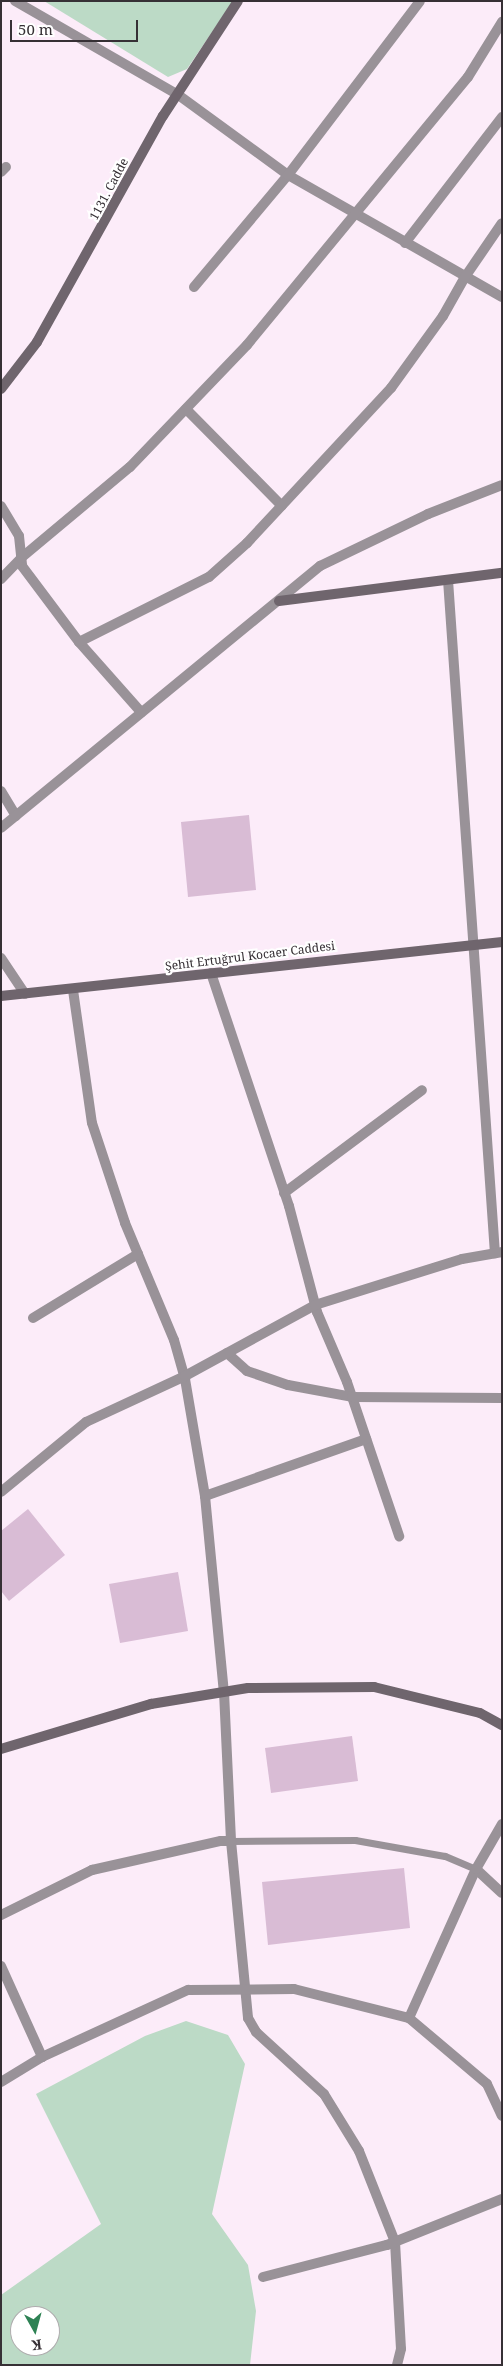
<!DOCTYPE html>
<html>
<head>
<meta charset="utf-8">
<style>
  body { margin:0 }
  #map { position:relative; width:503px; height:2366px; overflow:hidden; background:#fcecf9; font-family:"Noto Serif",serif }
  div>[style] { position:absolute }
  .green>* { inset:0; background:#bcdac6 }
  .building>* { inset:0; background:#d9bcd5 }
  .lane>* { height:7px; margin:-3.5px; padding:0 3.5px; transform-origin:3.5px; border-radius:3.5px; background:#999298 }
  .street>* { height:10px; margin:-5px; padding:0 5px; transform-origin:5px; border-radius:5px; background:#999298 }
  .secondary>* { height:10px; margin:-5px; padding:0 5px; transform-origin:5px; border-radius:5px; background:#6f656d }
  span { translate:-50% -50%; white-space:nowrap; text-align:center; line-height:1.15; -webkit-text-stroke:4.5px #fff; paint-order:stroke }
  .street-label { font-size:12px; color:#363035 }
  .frame { position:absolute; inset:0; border:2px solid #363035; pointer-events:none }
  .north { position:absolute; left:10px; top:2306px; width:50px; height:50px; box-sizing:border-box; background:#fff; border:1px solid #afacae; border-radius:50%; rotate:173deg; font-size:14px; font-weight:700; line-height:20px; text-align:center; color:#363035 }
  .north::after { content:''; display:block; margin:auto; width:18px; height:22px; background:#2e8254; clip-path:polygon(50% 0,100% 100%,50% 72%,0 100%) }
  .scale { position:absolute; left:10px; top:20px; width:128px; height:22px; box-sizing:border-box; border:2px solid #363035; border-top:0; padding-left:6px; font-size:15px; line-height:18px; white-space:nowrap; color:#363035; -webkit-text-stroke:4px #fff; paint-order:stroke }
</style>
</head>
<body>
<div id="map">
  <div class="green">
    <div style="clip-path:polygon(44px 1px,233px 1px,187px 69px,168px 77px)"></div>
    <div style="clip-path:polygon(evenodd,186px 2021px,228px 2035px,245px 2064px,212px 2214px,248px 2265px,256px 2311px,250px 2365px,1px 2365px,1px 2295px,101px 2224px,36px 2094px,145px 2036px,186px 2021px,20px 2316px,50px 2316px,50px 2346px,20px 2346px,20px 2316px)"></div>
  </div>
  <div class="building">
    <div style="clip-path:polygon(249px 815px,256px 890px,188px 897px,181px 822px)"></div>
    <div style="clip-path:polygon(28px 1509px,65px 1555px,9px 1601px,1px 1591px,1px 1531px)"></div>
    <div style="clip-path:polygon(178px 1572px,188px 1631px,120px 1643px,109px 1584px)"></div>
    <div style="clip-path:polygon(352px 1736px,358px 1781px,271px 1793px,265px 1748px)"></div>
    <div style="clip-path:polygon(404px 1868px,410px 1928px,268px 1945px,262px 1882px)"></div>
  </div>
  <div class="lane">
    <div style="left:231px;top:1841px;width:124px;rotate:-0.5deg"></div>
    <div style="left:355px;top:1840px;width:91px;rotate:10.1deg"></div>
    <div style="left:445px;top:1856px;width:34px;rotate:23deg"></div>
  </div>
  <div class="street">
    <div style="left:15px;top:1px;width:187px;rotate:29.9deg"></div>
    <div style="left:177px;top:94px;width:137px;rotate:36.1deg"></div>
    <div style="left:288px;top:175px;width:246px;rotate:29.7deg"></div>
    <div style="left:1px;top:172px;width:7px;rotate:-45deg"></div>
    <div style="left:405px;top:243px;width:159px;rotate:-52.4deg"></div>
    <div style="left:194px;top:287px;width:146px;rotate:-50deg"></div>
    <div style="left:288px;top:175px;width:218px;rotate:-52.8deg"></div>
    <div style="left:186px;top:409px;width:136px;rotate:45.3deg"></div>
    <div style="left:1px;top:506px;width:35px;rotate:59deg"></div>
    <div style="left:19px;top:536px;width:30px;rotate:84deg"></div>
    <div style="left:22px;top:566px;width:95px;rotate:53.1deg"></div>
    <div style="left:79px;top:642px;width:94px;rotate:48.5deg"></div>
    <div style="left:1px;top:579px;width:29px;rotate:-46deg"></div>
    <div style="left:21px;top:558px;width:142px;rotate:-39.9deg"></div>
    <div style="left:130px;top:467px;width:169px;rotate:-46.2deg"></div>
    <div style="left:247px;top:345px;width:347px;rotate:-50.5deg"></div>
    <div style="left:468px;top:77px;width:65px;rotate:-58.3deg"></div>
    <div style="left:448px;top:580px;width:675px;rotate:86.01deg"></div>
    <div style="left:79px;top:642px;width:145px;rotate:-26.6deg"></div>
    <div style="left:209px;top:577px;width:51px;rotate:-41.8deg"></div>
    <div style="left:247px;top:543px;width:212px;rotate:-47.1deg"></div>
    <div style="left:391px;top:388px;width:89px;rotate:-54.2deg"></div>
    <div style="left:443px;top:316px;width:45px;rotate:-60.6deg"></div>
    <div style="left:465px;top:277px;width:65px;rotate:-55.6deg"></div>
    <div style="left:1px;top:791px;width:29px;rotate:59deg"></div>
    <div style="left:1px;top:828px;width:413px;rotate:-39.4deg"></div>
    <div style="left:320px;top:566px;width:120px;rotate:-25.7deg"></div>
    <div style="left:428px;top:514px;width:79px;rotate:-21.4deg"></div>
    <div style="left:1px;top:958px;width:43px;rotate:56.3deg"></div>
    <div style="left:211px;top:973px;width:246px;rotate:71.5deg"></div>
    <div style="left:289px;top:1206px;width:110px;rotate:75.2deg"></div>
    <div style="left:317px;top:1312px;width:76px;rotate:66.8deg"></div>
    <div style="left:347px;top:1382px;width:163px;rotate:71.3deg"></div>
    <div style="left:73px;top:990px;width:134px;rotate:81.9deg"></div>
    <div style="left:92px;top:1123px;width:105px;rotate:71.7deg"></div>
    <div style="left:125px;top:1223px;width:127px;rotate:67.3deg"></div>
    <div style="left:174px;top:1340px;width:41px;rotate:74.2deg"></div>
    <div style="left:185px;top:1379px;width:119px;rotate:80.3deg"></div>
    <div style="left:205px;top:1496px;width:197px;rotate:84.5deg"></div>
    <div style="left:224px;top:1692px;width:149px;rotate:87.3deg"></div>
    <div style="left:231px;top:1841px;width:178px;rotate:84.5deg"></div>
    <div style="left:248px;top:2018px;width:16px;rotate:60deg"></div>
    <div style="left:256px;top:2032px;width:92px;rotate:42.4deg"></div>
    <div style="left:324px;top:2094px;width:67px;rotate:58.4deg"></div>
    <div style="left:359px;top:2151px;width:98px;rotate:68.4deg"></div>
    <div style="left:395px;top:2242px;width:107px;rotate:86.8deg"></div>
    <div style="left:401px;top:2349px;width:16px;rotate:104deg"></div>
    <div style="left:284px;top:1193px;width:172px;rotate:-36.7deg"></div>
    <div style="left:33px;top:1318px;width:123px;rotate:-31.4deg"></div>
    <div style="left:227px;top:1353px;width:27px;rotate:42deg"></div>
    <div style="left:247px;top:1371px;width:43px;rotate:18.9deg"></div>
    <div style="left:288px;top:1385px;width:65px;rotate:10.6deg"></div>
    <div style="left:352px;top:1397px;width:150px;rotate:0.4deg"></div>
    <div style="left:1px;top:1492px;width:110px;rotate:-39.5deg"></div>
    <div style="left:86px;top:1422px;width:109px;rotate:-24.9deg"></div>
    <div style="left:185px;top:1376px;width:148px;rotate:-28.6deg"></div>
    <div style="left:315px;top:1305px;width:154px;rotate:-17.4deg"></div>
    <div style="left:462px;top:1259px;width:41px;rotate:-9.9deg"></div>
    <div style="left:205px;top:1496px;width:171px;rotate:-19.5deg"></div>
    <div style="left:476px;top:1869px;width:35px;rotate:43deg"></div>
    <div style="left:1px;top:1915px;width:102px;rotate:-26.3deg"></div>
    <div style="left:92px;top:1870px;width:132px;rotate:-12.7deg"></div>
    <div style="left:221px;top:1841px;width:10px"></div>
    <div style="left:1px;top:1966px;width:100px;rotate:65.7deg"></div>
    <div style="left:409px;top:2018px;width:163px;rotate:-65.8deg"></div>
    <div style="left:476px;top:1869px;width:52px;rotate:-60deg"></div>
    <div style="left:1px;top:2082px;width:48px;rotate:-31.4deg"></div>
    <div style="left:42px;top:2057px;width:161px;rotate:-24.7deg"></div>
    <div style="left:188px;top:1990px;width:106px;rotate:-0.5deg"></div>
    <div style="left:294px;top:1989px;width:119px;rotate:14.2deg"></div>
    <div style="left:409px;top:2018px;width:102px;rotate:40.2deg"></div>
    <div style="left:487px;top:2084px;width:35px;rotate:65deg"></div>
    <div style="left:263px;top:2277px;width:128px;rotate:-14.5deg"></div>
    <div style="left:387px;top:2245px;width:124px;rotate:-21.8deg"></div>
  </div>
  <div class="secondary">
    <div style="left:1px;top:389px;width:59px;rotate:-52.5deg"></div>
    <div style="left:37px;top:342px;width:259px;rotate:-60.9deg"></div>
    <div style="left:163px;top:116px;width:137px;rotate:-56.9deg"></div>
    <div style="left:279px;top:601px;width:225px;rotate:-7.2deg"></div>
    <div style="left:1px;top:996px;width:504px;rotate:-6.15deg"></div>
    <div style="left:1px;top:1749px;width:157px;rotate:-16.7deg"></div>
    <div style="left:151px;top:1704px;width:98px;rotate:-9.4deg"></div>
    <div style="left:248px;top:1688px;width:126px;rotate:-0.5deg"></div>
    <div style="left:374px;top:1687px;width:109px;rotate:13.8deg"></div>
    <div style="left:480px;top:1713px;width:25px;rotate:29deg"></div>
  </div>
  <div class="street-label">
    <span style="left:109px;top:189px;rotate:-62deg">1131. Cadde</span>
    <span style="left:250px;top:956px;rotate:-7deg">Şehit Ertuğrul Kocaer Caddesi</span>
  </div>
  <div class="frame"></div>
  <div class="north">K</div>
  <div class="scale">50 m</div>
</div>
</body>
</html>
